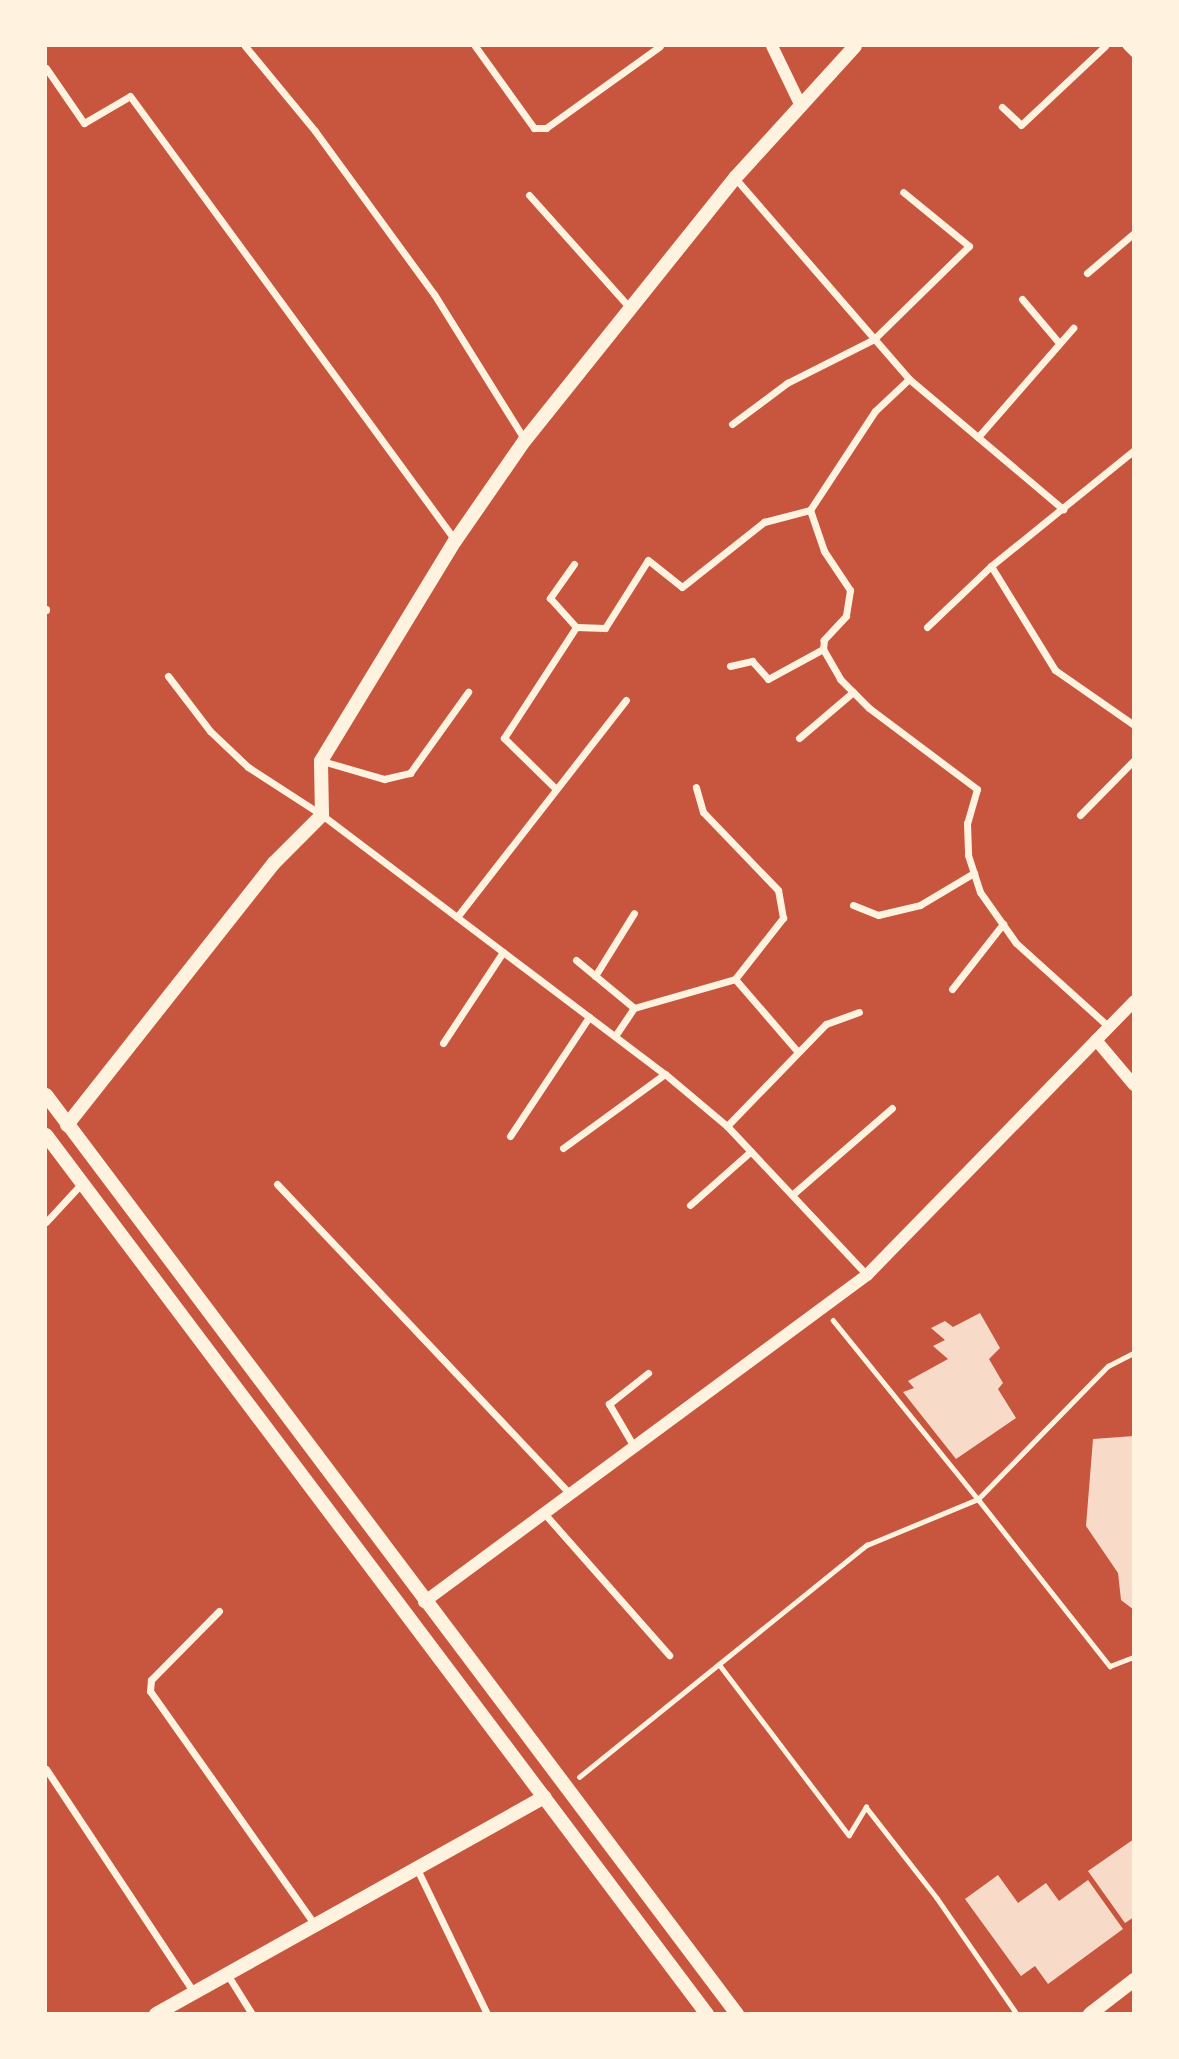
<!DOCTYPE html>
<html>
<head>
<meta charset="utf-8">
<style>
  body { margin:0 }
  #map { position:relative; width:1179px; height:2059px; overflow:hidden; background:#c8553d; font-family:"Space Grotesk",sans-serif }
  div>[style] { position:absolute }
  .building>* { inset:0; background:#f7dbc8 }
  .path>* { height:4.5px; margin:-2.25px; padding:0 2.25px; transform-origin:2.25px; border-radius:2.25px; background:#fff3e0 }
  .minor>* { height:7px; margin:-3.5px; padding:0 3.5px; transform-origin:3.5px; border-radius:3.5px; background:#fff3e0 }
  .tertiary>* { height:12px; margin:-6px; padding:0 6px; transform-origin:6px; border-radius:6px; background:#fff3e0 }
  .secondary>* { height:14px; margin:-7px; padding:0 7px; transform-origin:7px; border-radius:7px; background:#fff3e0 }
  span { translate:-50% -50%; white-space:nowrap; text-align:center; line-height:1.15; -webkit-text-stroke:5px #fff3e0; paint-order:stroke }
  .frame { position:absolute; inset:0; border:47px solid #fff3e0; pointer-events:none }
</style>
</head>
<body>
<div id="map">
  <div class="building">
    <div style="clip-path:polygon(980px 1313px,1000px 1348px,989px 1359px,1003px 1383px,998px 1389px,1016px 1418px,956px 1459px,903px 1392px,914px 1388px,908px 1381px,948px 1359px,933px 1346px,945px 1340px,931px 1328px,945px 1321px,953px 1327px)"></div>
    <div style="clip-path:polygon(1134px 1436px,1134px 1610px,1121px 1600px,1118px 1573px,1086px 1526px,1093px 1439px)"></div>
    <div style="clip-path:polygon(1134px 1839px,1134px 1917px,1125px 1923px,1088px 1871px)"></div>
    <div style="clip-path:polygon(998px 1875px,1018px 1903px,1046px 1883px,1059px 1901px,1088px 1880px,1123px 1929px,1048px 1984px,1035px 1966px,1021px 1976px,965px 1899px)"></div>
  </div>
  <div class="path">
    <div style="left:833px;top:1320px;width:230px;rotate:51deg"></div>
    <div style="left:978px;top:1499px;width:186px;rotate:-45.7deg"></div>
    <div style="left:1108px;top:1366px;width:29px;rotate:-27deg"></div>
    <div style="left:719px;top:1664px;width:215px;rotate:52.8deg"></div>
    <div style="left:849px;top:1835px;width:33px;rotate:-59deg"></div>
    <div style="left:866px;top:1807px;width:115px;rotate:52deg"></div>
    <div style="left:937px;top:1898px;width:141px;rotate:55.4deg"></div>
    <div style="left:579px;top:1777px;width:370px;rotate:-38.9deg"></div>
    <div style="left:867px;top:1545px;width:120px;rotate:-22.5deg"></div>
    <div style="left:978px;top:1499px;width:213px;rotate:51.7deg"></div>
    <div style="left:1110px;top:1666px;width:26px;rotate:-21deg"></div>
  </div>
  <div class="minor">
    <div style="left:245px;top:46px;width:110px;rotate:50.5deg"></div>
    <div style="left:315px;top:131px;width:202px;rotate:53.9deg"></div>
    <div style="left:434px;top:294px;width:172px;rotate:58.1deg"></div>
    <div style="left:475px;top:46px;width:101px;rotate:54.3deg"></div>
    <div style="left:534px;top:128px;width:12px"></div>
    <div style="left:546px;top:128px;width:140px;rotate:-35.7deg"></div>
    <div style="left:1126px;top:46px;width:11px;rotate:45deg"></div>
    <div style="left:46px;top:68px;width:67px;rotate:55.4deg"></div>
    <div style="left:84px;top:123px;width:53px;rotate:-30.4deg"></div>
    <div style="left:130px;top:96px;width:550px;rotate:53.8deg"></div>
    <div style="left:1002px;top:107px;width:26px;rotate:43deg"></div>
    <div style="left:1021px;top:125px;width:115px;rotate:-43.2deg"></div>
    <div style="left:735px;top:178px;width:266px;rotate:49.1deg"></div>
    <div style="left:909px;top:379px;width:202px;rotate:40.2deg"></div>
    <div style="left:529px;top:195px;width:150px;rotate:48.2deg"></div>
    <div style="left:1087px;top:273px;width:62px;rotate:-40.4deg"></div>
    <div style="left:1022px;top:299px;width:57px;rotate:49.9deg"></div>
    <div style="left:909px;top:379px;width:47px;rotate:136.7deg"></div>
    <div style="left:875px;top:411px;width:118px;rotate:123.3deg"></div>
    <div style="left:810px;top:510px;width:43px;rotate:71.1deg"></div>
    <div style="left:824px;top:551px;width:47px;rotate:56.3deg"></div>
    <div style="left:850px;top:590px;width:26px;rotate:99deg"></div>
    <div style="left:846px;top:616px;width:33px;rotate:133deg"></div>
    <div style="left:824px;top:640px;width:9px;rotate:96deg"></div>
    <div style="left:823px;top:649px;width:34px;rotate:60deg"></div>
    <div style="left:840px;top:679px;width:41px;rotate:45deg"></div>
    <div style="left:869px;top:708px;width:135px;rotate:36.9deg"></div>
    <div style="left:977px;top:789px;width:35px;rotate:106deg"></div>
    <div style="left:967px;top:823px;width:32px;rotate:88deg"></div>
    <div style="left:968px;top:855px;width:39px;rotate:72deg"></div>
    <div style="left:980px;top:892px;width:62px;rotate:54.8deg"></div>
    <div style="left:1016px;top:943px;width:125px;rotate:42.1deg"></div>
    <div style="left:732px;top:424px;width:69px;rotate:-36.7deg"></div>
    <div style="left:787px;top:383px;width:97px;rotate:-26.8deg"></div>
    <div style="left:874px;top:339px;width:133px;rotate:-44.4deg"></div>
    <div style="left:969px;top:246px;width:85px;rotate:-140.7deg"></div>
    <div style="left:978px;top:437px;width:145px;rotate:-48.9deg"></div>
    <div style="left:574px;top:564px;width:42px;rotate:125.2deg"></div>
    <div style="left:550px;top:598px;width:39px;rotate:48deg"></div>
    <div style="left:991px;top:566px;width:122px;rotate:58.4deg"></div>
    <div style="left:1055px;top:670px;width:96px;rotate:34.8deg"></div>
    <div style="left:46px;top:609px;width:1px;rotate:90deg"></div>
    <div style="left:927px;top:627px;width:88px;rotate:-43.6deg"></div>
    <div style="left:991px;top:566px;width:184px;rotate:-39deg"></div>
    <div style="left:730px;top:666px;width:23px;rotate:-13deg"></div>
    <div style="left:752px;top:661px;width:24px;rotate:48deg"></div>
    <div style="left:768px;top:679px;width:63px;rotate:-28.6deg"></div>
    <div style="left:168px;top:676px;width:69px;rotate:52.6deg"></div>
    <div style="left:210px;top:731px;width:52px;rotate:43.5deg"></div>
    <div style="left:248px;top:767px;width:88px;rotate:33deg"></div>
    <div style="left:322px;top:815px;width:430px;rotate:37.1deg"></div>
    <div style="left:665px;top:1074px;width:81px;rotate:40deg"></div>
    <div style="left:727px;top:1126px;width:204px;rotate:46.8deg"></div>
    <div style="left:799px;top:738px;width:71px;rotate:-40.4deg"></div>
    <div style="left:322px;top:761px;width:65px;rotate:16.2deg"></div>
    <div style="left:384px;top:779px;width:27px;rotate:-13deg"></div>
    <div style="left:410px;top:773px;width:100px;rotate:-54.4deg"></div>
    <div style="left:556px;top:789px;width:73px;rotate:-135.6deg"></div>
    <div style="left:504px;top:738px;width:132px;rotate:-57deg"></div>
    <div style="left:576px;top:627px;width:29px;rotate:2deg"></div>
    <div style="left:605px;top:628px;width:80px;rotate:-57.7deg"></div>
    <div style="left:648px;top:560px;width:43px;rotate:38.5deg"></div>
    <div style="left:682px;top:587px;width:105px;rotate:-38.4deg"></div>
    <div style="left:764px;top:522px;width:48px;rotate:-14.6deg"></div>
    <div style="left:1080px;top:815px;width:77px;rotate:-45.5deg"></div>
    <div style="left:853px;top:905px;width:27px;rotate:22deg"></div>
    <div style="left:878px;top:915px;width:43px;rotate:-13.4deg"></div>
    <div style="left:920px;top:905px;width:63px;rotate:-30.7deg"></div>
    <div style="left:457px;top:917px;width:275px;rotate:-52.1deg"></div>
    <div style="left:576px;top:960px;width:75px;rotate:39.6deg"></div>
    <div style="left:595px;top:976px;width:74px;rotate:-58.2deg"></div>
    <div style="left:735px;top:979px;width:96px;rotate:49.2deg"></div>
    <div style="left:952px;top:989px;width:83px;rotate:-51.9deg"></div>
    <div style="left:615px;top:1036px;width:34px;rotate:-56deg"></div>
    <div style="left:634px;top:1008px;width:105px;rotate:-16deg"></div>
    <div style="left:735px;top:979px;width:78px;rotate:-51.8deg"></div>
    <div style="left:783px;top:918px;width:28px;rotate:-100deg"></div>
    <div style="left:778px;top:890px;width:108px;rotate:-133.9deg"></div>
    <div style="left:703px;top:812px;width:26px;rotate:-106deg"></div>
    <div style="left:443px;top:1043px;width:109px;rotate:-56.6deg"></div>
    <div style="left:727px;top:1126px;width:142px;rotate:-45.9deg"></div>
    <div style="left:826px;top:1024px;width:35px;rotate:-20deg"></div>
    <div style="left:510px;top:1136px;width:143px;rotate:-56.4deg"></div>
    <div style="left:563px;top:1148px;width:126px;rotate:-36deg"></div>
    <div style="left:277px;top:1184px;width:424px;rotate:46.6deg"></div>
    <div style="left:793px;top:1194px;width:131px;rotate:-41deg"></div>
    <div style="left:690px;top:1205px;width:81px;rotate:-41.5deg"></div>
    <div style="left:46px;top:1222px;width:53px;rotate:-47.3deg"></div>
    <div style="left:633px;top:1445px;width:48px;rotate:-120.3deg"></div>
    <div style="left:609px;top:1404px;width:50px;rotate:-38.5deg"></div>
    <div style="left:543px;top:1512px;width:191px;rotate:48.6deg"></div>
    <div style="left:219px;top:1611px;width:97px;rotate:134.6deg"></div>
    <div style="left:151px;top:1680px;width:11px;rotate:95deg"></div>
    <div style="left:150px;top:1691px;width:286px;rotate:54.8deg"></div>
    <div style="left:46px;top:1769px;width:268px;rotate:56.5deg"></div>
    <div style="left:418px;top:1871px;width:159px;rotate:64.2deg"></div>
    <div style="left:227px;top:1974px;width:47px;rotate:58deg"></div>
  </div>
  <div class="tertiary">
    <div style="left:772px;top:46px;width:67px;rotate:64.2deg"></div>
    <div style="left:1096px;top:1040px;width:59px;rotate:49.8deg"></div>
    <div style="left:424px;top:1602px;width:551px;rotate:-36.43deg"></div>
    <div style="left:867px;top:1275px;width:383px;rotate:-45.7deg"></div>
  </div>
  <div class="secondary">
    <div style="left:46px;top:1095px;width:1150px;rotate:53.06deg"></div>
    <div style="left:67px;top:1125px;width:334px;rotate:-51.7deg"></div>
    <div style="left:274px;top:863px;width:68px;rotate:-45deg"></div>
    <div style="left:322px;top:815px;width:54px;rotate:-91.1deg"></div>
    <div style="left:321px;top:761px;width:258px;rotate:-58.7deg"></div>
    <div style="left:455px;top:541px;width:123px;rotate:-55.3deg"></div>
    <div style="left:525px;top:440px;width:336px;rotate:-51.3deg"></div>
    <div style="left:735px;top:178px;width:178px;rotate:-47.7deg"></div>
    <div style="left:46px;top:1135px;width:1100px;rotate:53.06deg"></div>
    <div style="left:156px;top:2014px;width:445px;rotate:-29.2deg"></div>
    <div style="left:1090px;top:2014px;width:56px;rotate:-37.7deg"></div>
  </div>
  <div class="frame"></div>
</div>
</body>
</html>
